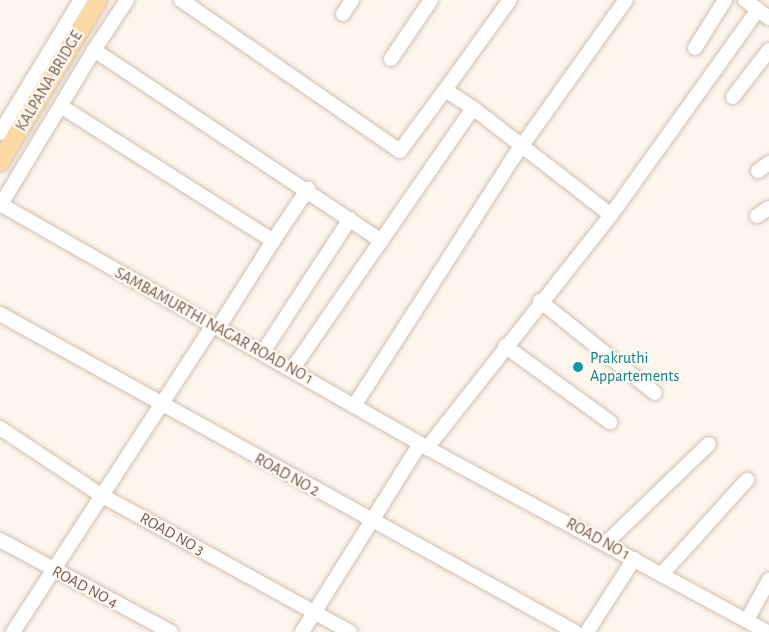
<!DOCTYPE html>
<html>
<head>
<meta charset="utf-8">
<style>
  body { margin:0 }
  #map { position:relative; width:769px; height:632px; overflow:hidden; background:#fdf6ec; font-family:"Alegreya Sans",sans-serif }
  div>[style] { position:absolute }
  .roads { filter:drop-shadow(0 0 2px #d1beb0) drop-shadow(0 0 2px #d1beb0) }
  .minor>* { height:14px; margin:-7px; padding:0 7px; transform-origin:7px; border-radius:7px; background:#fff }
  .major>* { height:18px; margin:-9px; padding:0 9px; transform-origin:9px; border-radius:9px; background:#fbd9a5 }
  .dots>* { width:16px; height:16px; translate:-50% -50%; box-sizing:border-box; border:3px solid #fffaf3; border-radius:50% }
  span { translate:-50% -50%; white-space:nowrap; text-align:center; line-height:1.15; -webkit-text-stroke:4.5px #fffaf3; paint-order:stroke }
  .street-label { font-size:16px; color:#7a5c4d }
  .culture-label { font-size:16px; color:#0d838f }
  .left { translate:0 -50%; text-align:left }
</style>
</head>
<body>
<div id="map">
  <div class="roads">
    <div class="minor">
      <div style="left:181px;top:0;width:266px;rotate:34.6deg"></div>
      <div style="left:400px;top:151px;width:76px;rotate:-53.6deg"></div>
      <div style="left:745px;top:0;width:30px;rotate:37deg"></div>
      <div style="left:343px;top:14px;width:17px;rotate:-57deg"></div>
      <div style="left:695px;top:48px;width:57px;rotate:-58deg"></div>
      <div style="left:94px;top:50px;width:60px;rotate:-56.6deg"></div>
      <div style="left:391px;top:59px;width:71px;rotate:-55.9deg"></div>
      <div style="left:733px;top:97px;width:59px;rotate:-52.5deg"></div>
      <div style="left:62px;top:107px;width:250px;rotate:32.4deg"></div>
      <div style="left:273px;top:241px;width:63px;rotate:-56.1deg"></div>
      <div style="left:473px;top:108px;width:33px;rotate:-147deg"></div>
      <div style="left:445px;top:90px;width:111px;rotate:-54.2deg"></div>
      <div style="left:0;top:133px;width:156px;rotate:-58.7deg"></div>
      <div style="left:758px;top:171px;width:14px;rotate:-36deg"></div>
      <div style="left:0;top:204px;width:492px;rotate:29.7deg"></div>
      <div style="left:427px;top:448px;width:387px;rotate:28.4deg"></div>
      <div style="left:0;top:206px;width:182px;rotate:-58.9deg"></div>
      <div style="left:94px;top:50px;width:345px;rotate:33.6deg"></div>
      <div style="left:757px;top:216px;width:14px;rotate:-34deg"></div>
      <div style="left:540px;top:301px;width:147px;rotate:38.7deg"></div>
      <div style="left:0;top:314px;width:657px;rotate:28.94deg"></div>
      <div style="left:218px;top:328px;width:103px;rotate:-57.7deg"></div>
      <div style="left:505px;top:346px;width:130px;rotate:35.9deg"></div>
      <div style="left:263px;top:352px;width:159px;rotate:-56.8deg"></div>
      <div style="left:293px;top:368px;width:316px;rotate:-55.3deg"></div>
      <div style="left:473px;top:108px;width:175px;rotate:37.8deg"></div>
      <div style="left:611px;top:215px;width:252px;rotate:-54.4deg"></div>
      <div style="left:354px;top:406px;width:300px;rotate:-57.3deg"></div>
      <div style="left:516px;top:154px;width:189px;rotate:-54.5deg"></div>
      <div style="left:0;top:428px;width:121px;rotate:33.6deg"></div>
      <div style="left:101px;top:495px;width:284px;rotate:28.8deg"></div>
      <div style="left:427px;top:448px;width:297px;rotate:-51.7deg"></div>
      <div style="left:0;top:540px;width:194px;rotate:28.3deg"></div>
      <div style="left:605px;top:544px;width:144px;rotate:-43.9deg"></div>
      <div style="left:662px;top:574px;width:127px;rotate:-47.9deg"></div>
      <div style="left:747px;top:620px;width:46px;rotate:-61.2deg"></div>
      <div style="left:13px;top:632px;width:366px;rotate:-56.9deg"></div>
      <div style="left:302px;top:632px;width:222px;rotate:-57.9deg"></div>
      <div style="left:587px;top:632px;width:87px;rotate:-57.2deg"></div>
    </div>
    <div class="major">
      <div style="left:0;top:162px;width:189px;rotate:-58.8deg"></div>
    </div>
  </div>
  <div class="dots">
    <div style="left:578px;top:367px;background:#0f9aa8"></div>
  </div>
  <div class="street-label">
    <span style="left:49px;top:81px;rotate:-59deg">KALPANA BRIDGE</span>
    <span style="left:214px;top:326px;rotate:29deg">SAMBAMURTHI NAGAR ROAD NO 1</span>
    <span style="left:287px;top:475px;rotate:29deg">ROAD NO 2</span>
    <span style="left:172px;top:534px;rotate:29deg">ROAD NO 3</span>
    <span style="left:598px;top:539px;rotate:29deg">ROAD NO 1</span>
    <span style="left:85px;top:587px;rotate:28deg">ROAD NO 4</span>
  </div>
  <div class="culture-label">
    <span class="left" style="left:590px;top:367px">Prakruthi<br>Appartements</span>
  </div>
</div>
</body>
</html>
